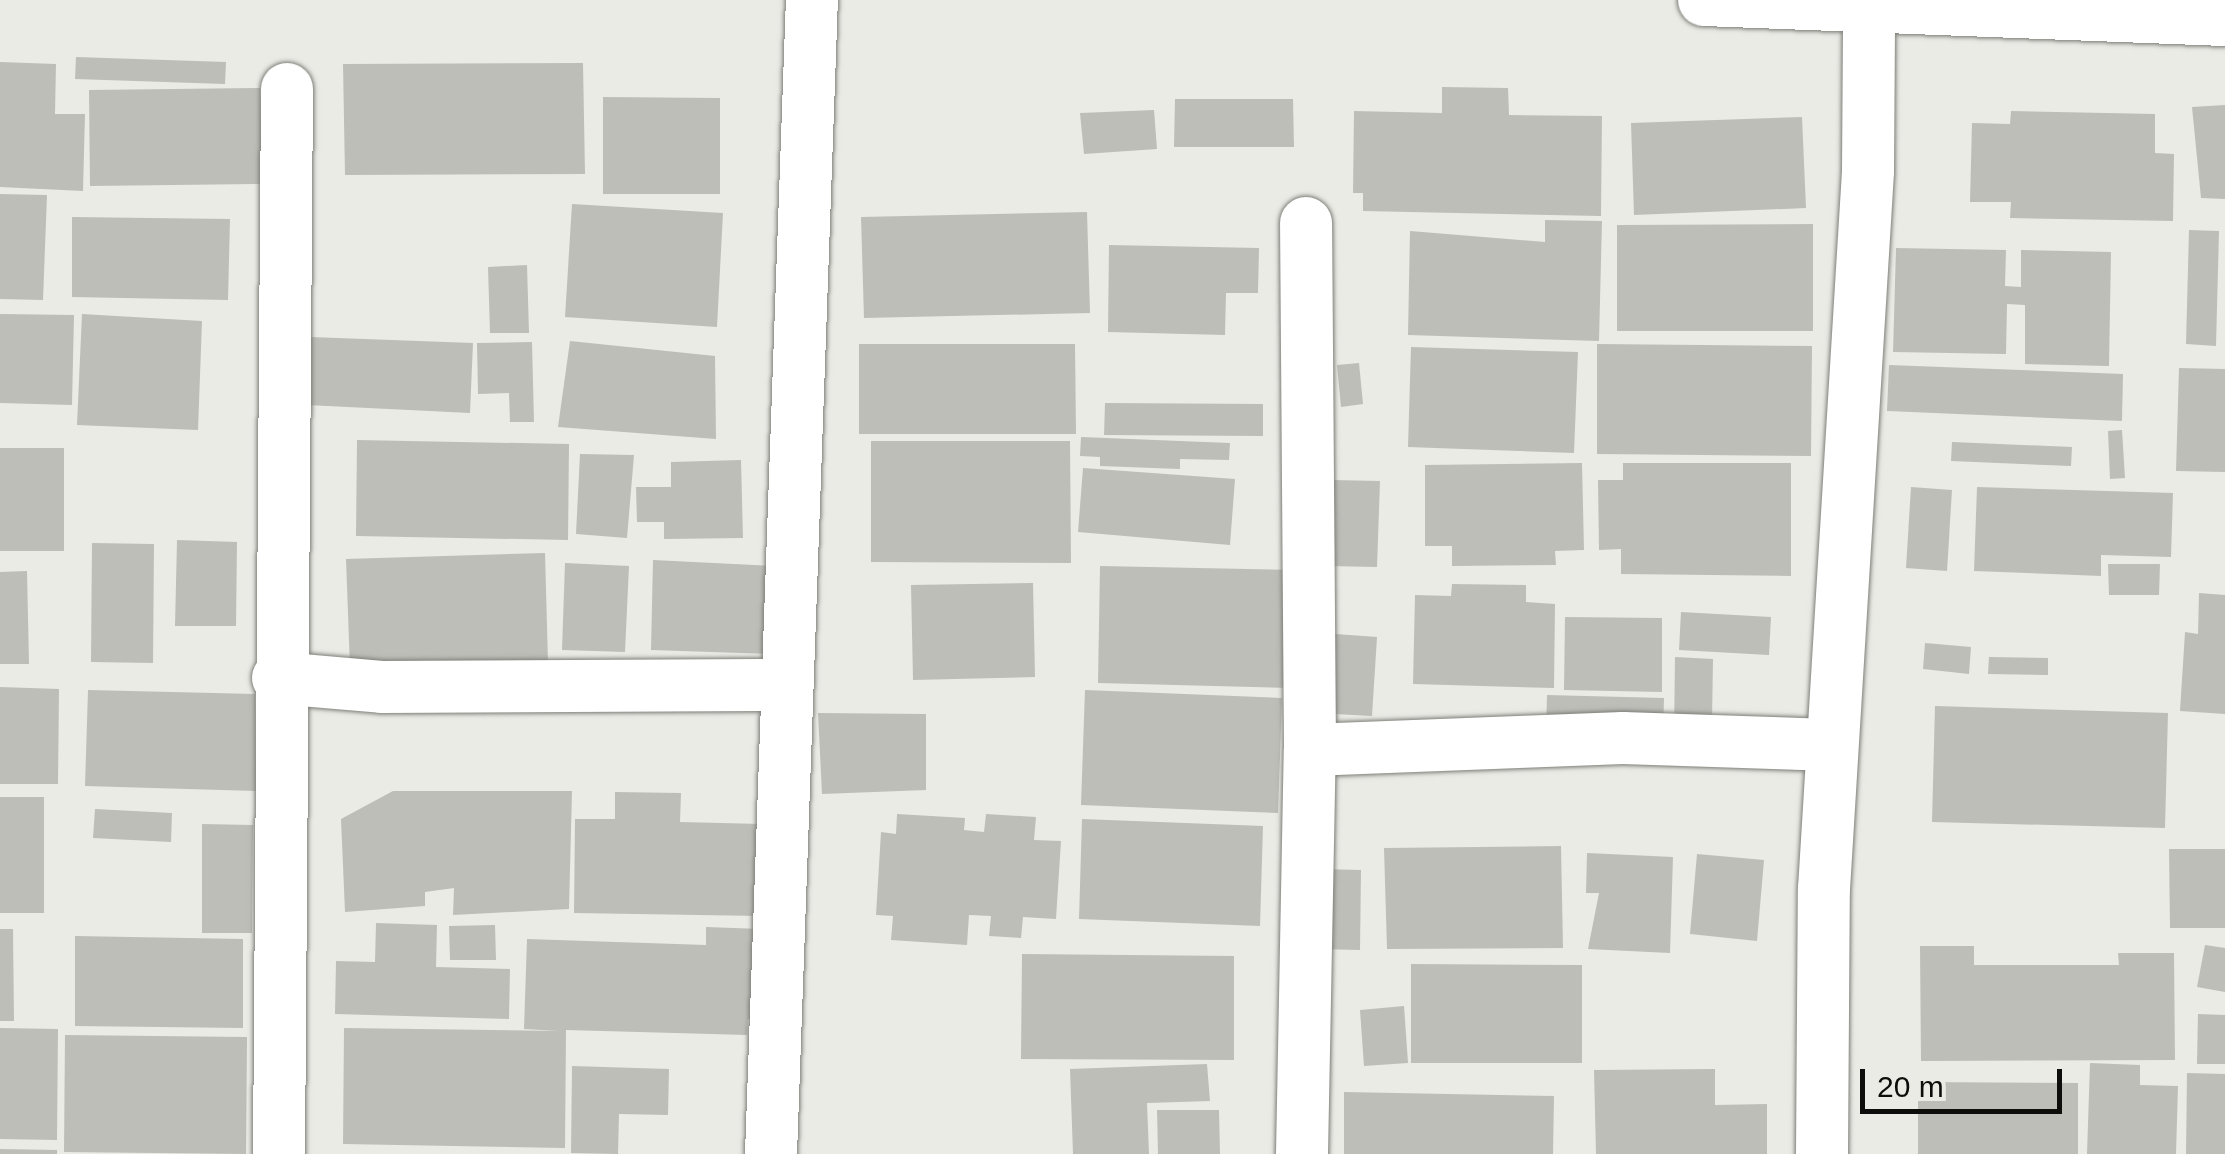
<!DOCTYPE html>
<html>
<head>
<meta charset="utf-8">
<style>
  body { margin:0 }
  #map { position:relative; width:2225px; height:1154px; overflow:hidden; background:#eaebe5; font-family:Helvetica,sans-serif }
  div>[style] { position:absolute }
  .building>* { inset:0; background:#bdbeb8 }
  .roads { filter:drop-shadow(0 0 2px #7e7f79) drop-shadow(0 0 2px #7e7f79) }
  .street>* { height:52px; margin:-26px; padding:0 26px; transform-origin:26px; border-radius:26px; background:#fff }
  span { translate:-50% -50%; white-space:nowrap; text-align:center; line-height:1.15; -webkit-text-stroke:10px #eaebe5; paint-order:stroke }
  .scale { position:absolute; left:1860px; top:1069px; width:202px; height:45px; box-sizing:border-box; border:5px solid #0d0d0b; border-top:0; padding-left:12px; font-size:30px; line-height:35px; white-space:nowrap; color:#0d0d0b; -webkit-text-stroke:8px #eaebe5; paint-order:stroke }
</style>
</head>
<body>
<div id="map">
  <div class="building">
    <div style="clip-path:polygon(76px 57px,226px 62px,225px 84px,75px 79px)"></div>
    <div style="clip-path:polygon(0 62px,56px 64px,55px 114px,85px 114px,83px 191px,0 187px)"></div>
    <div style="clip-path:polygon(583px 63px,585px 174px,345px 175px,343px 64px)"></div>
    <div style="clip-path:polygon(1442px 87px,1508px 88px,1509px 115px,1602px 116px,1601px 216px,1363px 211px,1363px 193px,1353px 193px,1354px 111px,1442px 113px)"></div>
    <div style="clip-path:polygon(260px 88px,262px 184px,90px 186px,89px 90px)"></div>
    <div style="clip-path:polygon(603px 97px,720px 98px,720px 194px,603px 194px)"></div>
    <div style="clip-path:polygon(1175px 99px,1293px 99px,1294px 147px,1174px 147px)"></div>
    <div style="clip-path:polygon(2225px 105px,2225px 199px,2201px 198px,2192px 107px)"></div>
    <div style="clip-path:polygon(1154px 110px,1157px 149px,1084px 154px,1080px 113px)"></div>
    <div style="clip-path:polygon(2011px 111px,2155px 114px,2155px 153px,2174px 154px,2173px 221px,2010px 218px,2011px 202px,1970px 202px,1972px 123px,2010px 124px)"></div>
    <div style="clip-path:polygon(1802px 117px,1806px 208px,1634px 215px,1631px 123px)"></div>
    <div style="clip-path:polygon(0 194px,47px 195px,43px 300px,0 299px)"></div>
    <div style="clip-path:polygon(572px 204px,723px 213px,717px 327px,565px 317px)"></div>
    <div style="clip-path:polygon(1087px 212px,1090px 313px,864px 318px,861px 217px)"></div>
    <div style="clip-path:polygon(72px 217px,230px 219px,228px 300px,72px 297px)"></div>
    <div style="clip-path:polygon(1545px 220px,1602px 221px,1599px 341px,1408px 335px,1410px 231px,1545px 242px)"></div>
    <div style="clip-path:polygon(1813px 224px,1813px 331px,1617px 331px,1617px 225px)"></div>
    <div style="clip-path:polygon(2189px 230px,2219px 231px,2216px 346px,2186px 344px)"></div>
    <div style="clip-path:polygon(1109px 245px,1259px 248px,1258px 293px,1226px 293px,1225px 335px,1108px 332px)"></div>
    <div style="clip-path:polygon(1896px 248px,2006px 250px,2005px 286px,2021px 287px,2021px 250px,2111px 252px,2109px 366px,2025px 364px,2025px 305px,2007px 304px,2006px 354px,1893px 352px)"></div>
    <div style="clip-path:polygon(527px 265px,529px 333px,490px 333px,488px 267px)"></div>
    <div style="clip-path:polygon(0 314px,74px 315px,72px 405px,0 403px)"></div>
    <div style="clip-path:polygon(82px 314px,202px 321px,198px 430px,77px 425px)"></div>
    <div style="clip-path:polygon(310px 337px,473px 343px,470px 413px,307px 405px)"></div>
    <div style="clip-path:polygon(570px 341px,715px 356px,716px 439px,558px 427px)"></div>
    <div style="clip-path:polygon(532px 342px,534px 422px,510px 422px,509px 393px,478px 394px,477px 343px)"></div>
    <div style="clip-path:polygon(859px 344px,1075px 344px,1076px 434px,859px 434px)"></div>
    <div style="clip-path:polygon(1597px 344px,1812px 346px,1811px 456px,1597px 454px)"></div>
    <div style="clip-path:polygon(1411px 347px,1578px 352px,1574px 453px,1408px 447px)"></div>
    <div style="clip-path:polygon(1359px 363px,1363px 404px,1341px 407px,1337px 365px)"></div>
    <div style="clip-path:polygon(1889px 365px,2123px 374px,2122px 421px,1887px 411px)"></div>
    <div style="clip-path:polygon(2179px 368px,2225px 369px,2225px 472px,2176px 471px)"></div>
    <div style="clip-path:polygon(1105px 403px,1263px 404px,1263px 436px,1104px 435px)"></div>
    <div style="clip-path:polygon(2122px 430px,2125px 478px,2110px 479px,2108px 431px)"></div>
    <div style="clip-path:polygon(1081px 437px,1230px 443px,1229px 460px,1180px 459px,1180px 469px,1100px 466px,1100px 457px,1080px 456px)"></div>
    <div style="clip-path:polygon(357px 440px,569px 444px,568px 540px,356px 536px)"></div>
    <div style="clip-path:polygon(871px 441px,1070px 441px,1071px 563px,871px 562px)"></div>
    <div style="clip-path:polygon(1952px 442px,2072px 447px,2071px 466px,1951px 461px)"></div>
    <div style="clip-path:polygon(0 448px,64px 448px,64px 551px,0 551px)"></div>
    <div style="clip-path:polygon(580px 454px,634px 455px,627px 538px,576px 534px)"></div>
    <div style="clip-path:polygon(741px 460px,743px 538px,664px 539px,664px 522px,637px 522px,636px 487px,671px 487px,671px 462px)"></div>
    <div style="clip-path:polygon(1582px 463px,1584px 550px,1555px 551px,1556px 565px,1452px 566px,1452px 546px,1425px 546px,1425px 465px)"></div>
    <div style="clip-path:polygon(1623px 463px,1791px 463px,1791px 576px,1621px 574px,1621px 549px,1599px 550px,1598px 480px,1623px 480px)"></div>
    <div style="clip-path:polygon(1083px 468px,1235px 479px,1230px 545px,1078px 532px)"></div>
    <div style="clip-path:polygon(1332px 480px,1380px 481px,1377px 567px,1328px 566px)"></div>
    <div style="clip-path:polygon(1911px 487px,1952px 490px,1947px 571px,1906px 568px)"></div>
    <div style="clip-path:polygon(1977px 487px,2173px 493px,2171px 557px,2101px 555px,2101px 576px,1974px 571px)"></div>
    <div style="clip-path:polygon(177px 540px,237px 542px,236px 626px,175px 626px)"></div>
    <div style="clip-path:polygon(92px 543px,154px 544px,153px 663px,91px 662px)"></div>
    <div style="clip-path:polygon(545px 553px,548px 663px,350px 668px,346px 559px)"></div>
    <div style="clip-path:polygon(653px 560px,772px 566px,768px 654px,651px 650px)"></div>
    <div style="clip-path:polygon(565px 563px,629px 566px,625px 652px,562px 650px)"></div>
    <div style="clip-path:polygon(2108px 564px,2160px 564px,2159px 595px,2109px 595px)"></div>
    <div style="clip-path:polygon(1100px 566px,1293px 570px,1291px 688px,1098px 683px)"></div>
    <div style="clip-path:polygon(27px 571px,29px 664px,0 664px,0 572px)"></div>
    <div style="clip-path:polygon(1033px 583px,1035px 677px,913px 680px,911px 585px)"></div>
    <div style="clip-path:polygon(1452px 584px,1526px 585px,1526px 602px,1555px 604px,1554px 688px,1413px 684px,1415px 595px,1451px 596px)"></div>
    <div style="clip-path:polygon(2199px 593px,2225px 595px,2225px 714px,2180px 711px,2185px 632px,2198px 634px)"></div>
    <div style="clip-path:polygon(1681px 612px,1771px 617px,1769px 655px,1679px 650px)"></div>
    <div style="clip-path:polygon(1565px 617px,1662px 618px,1662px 692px,1564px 690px)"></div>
    <div style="clip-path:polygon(1322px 633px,1377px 637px,1372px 716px,1316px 713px)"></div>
    <div style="clip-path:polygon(1925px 643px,1971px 647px,1969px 674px,1923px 669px)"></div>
    <div style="clip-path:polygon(1675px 657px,1713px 659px,1712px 721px,1674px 735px)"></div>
    <div style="clip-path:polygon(1989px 657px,2048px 658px,2048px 675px,1988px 674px)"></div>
    <div style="clip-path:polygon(0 687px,59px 689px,58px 784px,0 784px)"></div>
    <div style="clip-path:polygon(88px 690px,255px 694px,256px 791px,85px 786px)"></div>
    <div style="clip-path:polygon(1085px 690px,1282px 698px,1278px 813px,1081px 805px)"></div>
    <div style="clip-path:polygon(1547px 695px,1664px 698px,1663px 734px,1546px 731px)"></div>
    <div style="clip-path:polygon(1935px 706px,2168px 713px,2165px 828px,1932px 822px)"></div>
    <div style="clip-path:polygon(818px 713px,926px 714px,926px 790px,822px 794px)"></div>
    <div style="clip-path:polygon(393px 791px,572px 791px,569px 909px,453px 915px,454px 888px,425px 892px,425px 906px,345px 912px,341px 819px)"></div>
    <div style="clip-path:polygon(615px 792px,681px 793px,680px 822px,762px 824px,761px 916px,574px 913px,575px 819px,615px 819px)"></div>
    <div style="clip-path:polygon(0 797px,44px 797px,44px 913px,0 913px)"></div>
    <div style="clip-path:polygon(95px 809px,172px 813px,171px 842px,93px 838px)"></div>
    <div style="clip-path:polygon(897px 814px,965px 818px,964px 830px,984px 832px,986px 814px,1036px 817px,1034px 840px,1061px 841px,1056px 919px,1023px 917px,1021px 938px,989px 936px,991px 916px,969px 915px,967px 945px,891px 940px,893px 916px,876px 915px,881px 832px,896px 834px)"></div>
    <div style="clip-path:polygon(1082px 819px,1263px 826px,1260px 926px,1079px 919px)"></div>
    <div style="clip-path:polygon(202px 824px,253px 825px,252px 933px,202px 933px)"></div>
    <div style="clip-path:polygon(1561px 846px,1563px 948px,1387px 949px,1384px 848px)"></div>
    <div style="clip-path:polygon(2169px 849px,2225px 849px,2225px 928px,2170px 928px)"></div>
    <div style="clip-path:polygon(1587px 853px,1673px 857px,1670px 953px,1588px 949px,1599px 893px,1586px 893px)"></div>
    <div style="clip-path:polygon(1697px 854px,1764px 860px,1757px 941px,1690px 934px)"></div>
    <div style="clip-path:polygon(1318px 869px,1361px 870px,1360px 950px,1316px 949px)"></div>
    <div style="clip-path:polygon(376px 923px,437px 925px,436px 967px,510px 969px,509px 1019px,335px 1014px,336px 961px,375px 962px)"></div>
    <div style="clip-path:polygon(495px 925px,496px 960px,450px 960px,449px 926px)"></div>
    <div style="clip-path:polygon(706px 927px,761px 929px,759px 1019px,748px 1019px,747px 1035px,566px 1030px,565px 1148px,343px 1144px,344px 1028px,559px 1031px,524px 1029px,527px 939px,706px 945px)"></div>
    <div style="clip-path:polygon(0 929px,13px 929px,14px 1021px,0 1021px)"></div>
    <div style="clip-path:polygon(75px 936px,243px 939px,243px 1028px,75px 1026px)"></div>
    <div style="clip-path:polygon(2205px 945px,2225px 948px,2225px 992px,2197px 987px)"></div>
    <div style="clip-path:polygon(1920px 946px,1974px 946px,1974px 965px,2119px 965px,2118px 953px,2174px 953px,2175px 1060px,1921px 1061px)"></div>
    <div style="clip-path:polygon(1022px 954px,1234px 956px,1234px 1060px,1021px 1059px)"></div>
    <div style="clip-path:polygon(1411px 964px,1582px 965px,1582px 1063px,1411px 1063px)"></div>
    <div style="clip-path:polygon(1404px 1006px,1408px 1063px,1364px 1066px,1360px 1010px)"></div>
    <div style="clip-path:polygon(2198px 1014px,2225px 1015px,2225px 1064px,2197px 1064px)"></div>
    <div style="clip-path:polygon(0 1028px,58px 1029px,57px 1140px,0 1139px)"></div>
    <div style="clip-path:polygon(65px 1035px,247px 1037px,246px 1154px,64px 1152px)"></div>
    <div style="clip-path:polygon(2090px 1063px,2140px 1065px,2140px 1085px,2178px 1086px,2176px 1154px,2087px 1154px)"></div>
    <div style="clip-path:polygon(1207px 1064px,1210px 1101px,1147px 1103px,1149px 1154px,1073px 1154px,1070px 1069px)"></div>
    <div style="clip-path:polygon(572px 1066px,669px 1069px,668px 1115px,619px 1114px,618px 1154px,571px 1153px)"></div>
    <div style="clip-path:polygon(1715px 1069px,1715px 1105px,1767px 1104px,1767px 1154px,1596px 1154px,1594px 1070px)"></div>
    <div style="clip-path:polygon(2187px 1073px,2225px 1074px,2225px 1154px,2186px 1154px)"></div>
    <div style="clip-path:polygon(1918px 1082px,2078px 1083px,2078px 1154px,1918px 1154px)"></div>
    <div style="clip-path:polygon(1344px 1092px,1554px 1096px,1553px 1154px,1344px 1154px)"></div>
    <div style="clip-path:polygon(1157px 1110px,1219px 1110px,1220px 1154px,1158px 1154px)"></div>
    <div style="clip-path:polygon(0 1149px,57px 1150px,57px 1154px,0 1154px)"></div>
  </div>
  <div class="roads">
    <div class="street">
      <div style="left:1704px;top:0;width:521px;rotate:2.2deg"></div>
      <div style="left:278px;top:678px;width:104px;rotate:4.9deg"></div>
      <div style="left:382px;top:687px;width:403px;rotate:-0.3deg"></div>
      <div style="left:1310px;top:750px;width:313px;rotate:-2.2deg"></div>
      <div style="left:1623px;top:738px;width:207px;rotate:1.9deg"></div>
      <div style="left:279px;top:1154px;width:1065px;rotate:-89.57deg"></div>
      <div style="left:771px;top:1154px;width:1155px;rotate:-87.97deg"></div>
      <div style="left:1302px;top:1154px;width:404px;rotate:-88.9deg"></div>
      <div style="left:1310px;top:750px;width:527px;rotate:-90.43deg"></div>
      <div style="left:1822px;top:1154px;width:265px;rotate:-89.6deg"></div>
      <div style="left:1824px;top:889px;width:719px;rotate:-86.49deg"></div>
      <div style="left:1868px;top:171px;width:160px;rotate:-89.6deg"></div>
    </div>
  </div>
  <div class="scale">20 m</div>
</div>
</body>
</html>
